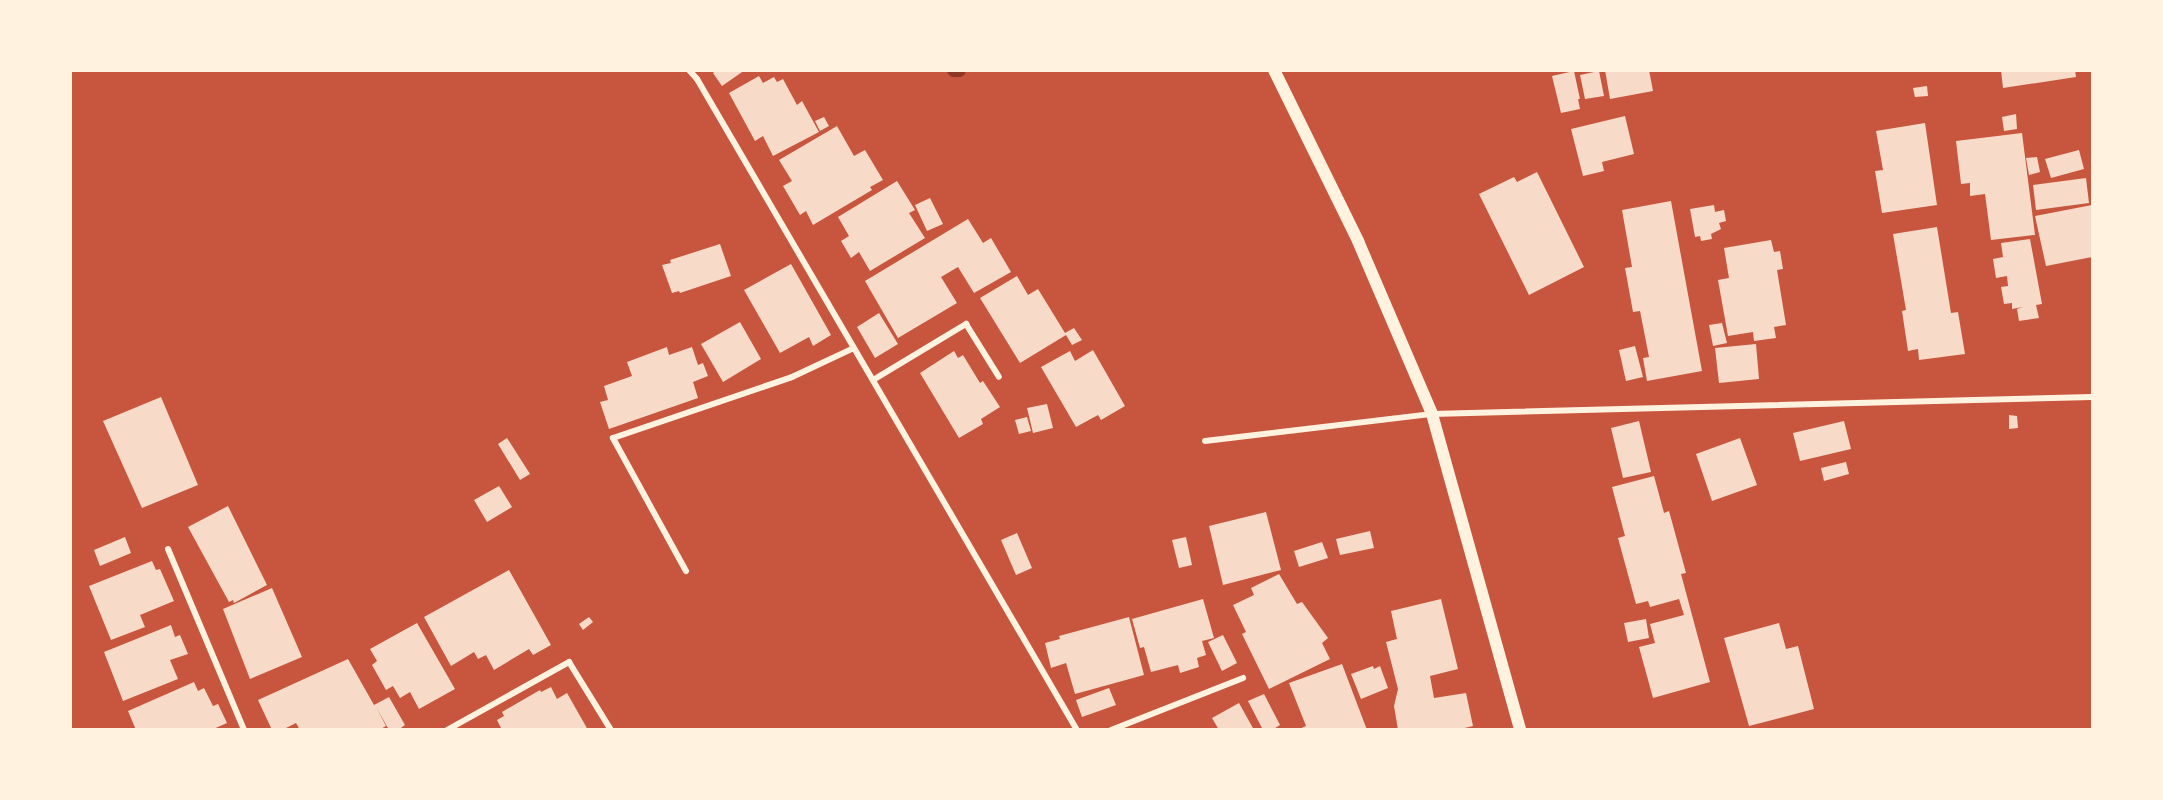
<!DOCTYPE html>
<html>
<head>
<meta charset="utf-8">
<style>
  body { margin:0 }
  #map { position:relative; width:2163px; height:800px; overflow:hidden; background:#c8553d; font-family:"DejaVu Sans",sans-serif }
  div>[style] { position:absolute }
  .stream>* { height:14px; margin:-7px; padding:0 7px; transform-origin:7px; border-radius:7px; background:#8f3625 }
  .building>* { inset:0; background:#f7dbc8 }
  .minor>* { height:6px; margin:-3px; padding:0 3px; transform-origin:3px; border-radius:3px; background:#fff3e0 }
  .secondary>* { height:12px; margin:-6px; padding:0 6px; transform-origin:6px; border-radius:6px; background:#fff3e0 }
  span { translate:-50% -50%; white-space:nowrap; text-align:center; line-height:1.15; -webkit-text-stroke:6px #fff3e0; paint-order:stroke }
  .frame { position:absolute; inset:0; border:72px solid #fff3e0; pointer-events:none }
</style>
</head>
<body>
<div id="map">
  <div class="stream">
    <div style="left:954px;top:70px;width:5px"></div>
  </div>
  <div class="building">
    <div style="clip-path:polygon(717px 70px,745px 70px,722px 86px,713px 73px)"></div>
    <div style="clip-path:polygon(1605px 70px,1649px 70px,1653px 91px,1610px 99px)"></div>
    <div style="clip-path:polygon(2001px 70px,2075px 70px,2076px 77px,2003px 88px)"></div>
    <div style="clip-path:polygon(1574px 71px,1580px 99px,1578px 99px,1580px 109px,1561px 113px,1552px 76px)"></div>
    <div style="clip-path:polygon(1599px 71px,1604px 96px,1585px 99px,1580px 75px)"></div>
    <div style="clip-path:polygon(759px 76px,763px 83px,774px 77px,777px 82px,783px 79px,797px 105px,802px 101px,819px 132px,773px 156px,763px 136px,755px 141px,729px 93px)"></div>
    <div style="clip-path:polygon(1927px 86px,1928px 96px,1915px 97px,1913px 88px)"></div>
    <div style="clip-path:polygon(2016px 114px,2017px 129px,2004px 131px,2002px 117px)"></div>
    <div style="clip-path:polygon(1625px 116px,1634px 154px,1602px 162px,1604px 171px,1583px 176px,1571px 129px)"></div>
    <div style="clip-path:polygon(824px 117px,829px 126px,820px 131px,815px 121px)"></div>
    <div style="clip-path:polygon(1925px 123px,1937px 205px,1882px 213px,1875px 171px,1883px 170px,1876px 131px)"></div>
    <div style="clip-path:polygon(837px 126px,854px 156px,865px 150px,883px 180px,870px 187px,872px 190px,813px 225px,806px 211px,800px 215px,783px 186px,792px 181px,779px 160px)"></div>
    <div style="clip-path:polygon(2022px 133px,2035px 235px,1991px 240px,1985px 194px,1970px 196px,1970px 183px,1961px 184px,1956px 141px)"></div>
    <div style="clip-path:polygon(2079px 150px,2084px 169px,2051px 178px,2045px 159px)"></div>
    <div style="clip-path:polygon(2037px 157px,2040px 172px,2029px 175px,2026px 158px)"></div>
    <div style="clip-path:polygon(1537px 172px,1584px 267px,1529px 295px,1479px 194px,1514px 177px,1517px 182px)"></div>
    <div style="clip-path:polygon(2086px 178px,2089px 203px,2036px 210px,2033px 185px)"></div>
    <div style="clip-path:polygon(897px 181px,915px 210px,909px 213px,925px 238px,870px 271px,859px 252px,851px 258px,841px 241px,849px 236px,838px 217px)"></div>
    <div style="clip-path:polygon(930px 198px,943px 224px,927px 231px,915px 205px)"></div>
    <div style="clip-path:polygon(1671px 201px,1702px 371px,1647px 381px,1643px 358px,1649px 357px,1640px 311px,1633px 312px,1625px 268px,1632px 267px,1622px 210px)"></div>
    <div style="clip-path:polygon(1714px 205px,1715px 212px,1724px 210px,1726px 221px,1719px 223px,1721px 229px,1711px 234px,1712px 239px,1701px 241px,1700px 236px,1695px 237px,1690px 209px)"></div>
    <div style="clip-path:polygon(2092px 205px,2092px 257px,2046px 266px,2035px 216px)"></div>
    <div style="clip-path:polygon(968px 219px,983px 243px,991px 238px,1011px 272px,974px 293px,958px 267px,941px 277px,957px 303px,898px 338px,865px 281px)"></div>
    <div style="clip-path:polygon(1937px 227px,1951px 313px,1958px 312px,1965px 354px,1919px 360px,1918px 349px,1908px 351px,1902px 311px,1906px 310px,1893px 234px)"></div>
    <div style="clip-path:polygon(2030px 239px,2042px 304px,2036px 305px,2039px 318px,2019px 321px,2017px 309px,2023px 307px,2012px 309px,2012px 303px,2004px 304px,2001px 287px,2008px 286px,2007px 276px,1996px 278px,1993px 259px,2003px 257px,2001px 243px)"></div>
    <div style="clip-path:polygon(1771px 240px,1774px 252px,1780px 251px,1783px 269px,1777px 270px,1786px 325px,1774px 327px,1776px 338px,1754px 341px,1753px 332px,1728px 336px,1718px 280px,1729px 278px,1724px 248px)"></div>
    <div style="clip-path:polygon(720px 244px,731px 276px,680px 293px,679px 291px,672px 293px,662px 265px,671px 263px,670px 260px)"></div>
    <div style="clip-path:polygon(791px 264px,831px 335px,813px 346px,809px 337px,780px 353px,744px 290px)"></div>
    <div style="clip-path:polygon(1017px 276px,1028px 295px,1038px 289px,1065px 333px,1074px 328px,1082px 340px,1072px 345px,1066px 335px,1020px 363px,980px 298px)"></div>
    <div style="clip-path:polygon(879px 313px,898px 344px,875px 358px,857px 327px)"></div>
    <div style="clip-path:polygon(740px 322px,761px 359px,723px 382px,701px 344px)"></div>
    <div style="clip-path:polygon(1722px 323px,1727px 343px,1713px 346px,1709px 325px)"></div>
    <div style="clip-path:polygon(1756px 344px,1759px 379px,1719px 383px,1715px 348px)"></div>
    <div style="clip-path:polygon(1635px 346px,1643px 377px,1626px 381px,1619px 350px)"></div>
    <div style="clip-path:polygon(667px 347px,669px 355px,692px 347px,698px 365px,703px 363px,708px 376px,693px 382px,698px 398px,609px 429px,600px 402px,608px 400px,604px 386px,632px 376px,627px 362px)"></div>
    <div style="clip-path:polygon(1093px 350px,1125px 406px,1101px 420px,1098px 415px,1076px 427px,1041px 367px,1070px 351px,1075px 361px)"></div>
    <div style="clip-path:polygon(954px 351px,958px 358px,963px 355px,980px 383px,983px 381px,1000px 407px,981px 419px,983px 424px,959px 438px,920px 373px)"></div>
    <div style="clip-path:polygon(161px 397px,198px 485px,142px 508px,103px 421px)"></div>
    <div style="clip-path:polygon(1047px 404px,1053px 428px,1033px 433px,1027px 408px)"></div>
    <div style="clip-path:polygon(2009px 415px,2017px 416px,2018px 428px,2009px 429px)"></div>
    <div style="clip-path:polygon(1027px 417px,1031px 431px,1019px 434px,1015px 420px)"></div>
    <div style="clip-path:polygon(1639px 421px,1651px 472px,1623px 478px,1611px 428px)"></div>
    <div style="clip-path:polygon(1844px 421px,1851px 449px,1800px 461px,1793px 433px)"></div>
    <div style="clip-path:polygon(507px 438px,530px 474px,520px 480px,498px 444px)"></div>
    <div style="clip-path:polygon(1740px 438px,1757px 485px,1712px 501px,1696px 454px)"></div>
    <div style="clip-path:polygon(1846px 462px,1849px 474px,1824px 481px,1821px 468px)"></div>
    <div style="clip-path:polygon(1654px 476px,1664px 513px,1669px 511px,1686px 573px,1681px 574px,1710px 682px,1653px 698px,1639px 647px,1655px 643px,1650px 624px,1684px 615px,1679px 599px,1650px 607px,1648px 601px,1636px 604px,1618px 538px,1625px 536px,1612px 487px)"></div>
    <div style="clip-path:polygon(499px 486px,512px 507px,487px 522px,474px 500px)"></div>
    <div style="clip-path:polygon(228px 506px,267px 585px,234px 603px,233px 600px,229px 602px,188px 527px)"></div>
    <div style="clip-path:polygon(1266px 512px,1281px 570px,1223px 585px,1209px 526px)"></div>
    <div style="clip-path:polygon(1370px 531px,1374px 548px,1340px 555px,1336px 539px)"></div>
    <div style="clip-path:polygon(1017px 533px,1032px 568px,1016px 575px,1001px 540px)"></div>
    <div style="clip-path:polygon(125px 537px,131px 553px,100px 566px,94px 550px)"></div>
    <div style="clip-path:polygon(1186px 537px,1192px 565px,1179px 568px,1172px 540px)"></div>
    <div style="clip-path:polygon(1322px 542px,1328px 558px,1299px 567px,1294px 551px)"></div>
    <div style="clip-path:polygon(152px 561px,156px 570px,160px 569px,174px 601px,140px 615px,145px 627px,111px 640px,89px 586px)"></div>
    <div style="clip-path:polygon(509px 570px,551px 645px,533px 655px,529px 649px,494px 670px,486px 655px,478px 659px,474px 652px,451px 666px,424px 617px)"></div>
    <div style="clip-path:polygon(1279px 574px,1297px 604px,1302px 602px,1328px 638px,1322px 643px,1330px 659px,1269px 689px,1242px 634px,1246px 632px,1233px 605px,1254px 595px,1251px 588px)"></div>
    <div style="clip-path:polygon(272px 588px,302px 657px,250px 679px,223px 609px)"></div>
    <div style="clip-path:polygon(1203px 599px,1214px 638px,1202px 641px,1206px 655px,1197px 658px,1199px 667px,1180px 673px,1178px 665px,1151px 672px,1144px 647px,1140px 648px,1132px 619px)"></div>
    <div style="clip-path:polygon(1441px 599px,1458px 669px,1430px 676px,1434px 698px,1466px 693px,1473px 726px,1456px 730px,1398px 730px,1394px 706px,1398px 689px,1386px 642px,1397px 639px,1391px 611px)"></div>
    <div style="clip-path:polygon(589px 617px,593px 622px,583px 630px,579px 624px)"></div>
    <div style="clip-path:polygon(1129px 617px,1144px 675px,1075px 694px,1066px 663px,1051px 668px,1045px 643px,1060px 639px,1059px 636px)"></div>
    <div style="clip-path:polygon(1646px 619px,1649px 638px,1628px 642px,1624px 623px)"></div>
    <div style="clip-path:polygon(417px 623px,455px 689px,419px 709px,410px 692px,400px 698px,393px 686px,386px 690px,372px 665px,377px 661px,370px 649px)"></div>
    <div style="clip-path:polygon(1779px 623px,1786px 649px,1798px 646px,1814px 709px,1749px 726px,1724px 638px)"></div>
    <div style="clip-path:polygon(171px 625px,175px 637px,180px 635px,188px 654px,170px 660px,178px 679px,123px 701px,104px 652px)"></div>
    <div style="clip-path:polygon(1223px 635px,1237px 663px,1222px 671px,1208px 642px)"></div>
    <div style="clip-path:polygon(348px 659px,374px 705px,389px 697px,405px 725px,398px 730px,389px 730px,376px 707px,386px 726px,379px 730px,300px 730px,296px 723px,282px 730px,272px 730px,258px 700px)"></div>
    <div style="clip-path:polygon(1342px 664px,1367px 730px,1297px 730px,1306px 726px,1289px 683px)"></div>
    <div style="clip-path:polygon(1373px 666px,1374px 669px,1380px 666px,1388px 688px,1361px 699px,1351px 674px)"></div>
    <div style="clip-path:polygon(194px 682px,198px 691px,204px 688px,213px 706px,218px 704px,227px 723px,211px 730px,136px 730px,128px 711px)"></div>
    <div style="clip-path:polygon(551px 687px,557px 699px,567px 693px,588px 730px,502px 730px,497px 720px,504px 716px,502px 712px,540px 690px,541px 692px)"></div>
    <div style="clip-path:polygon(1109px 688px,1116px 705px,1082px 717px,1076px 700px)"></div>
    <div style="clip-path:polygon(1264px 694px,1280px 725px,1272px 730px,1263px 730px,1248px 701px)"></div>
    <div style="clip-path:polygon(1239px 703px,1254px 730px,1219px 730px,1212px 718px)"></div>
  </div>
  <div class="minor">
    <div style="left:689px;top:70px;width:12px;rotate:48deg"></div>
    <div style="left:697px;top:79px;width:754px;rotate:59.73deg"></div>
    <div style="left:873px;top:380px;width:109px;rotate:-31.1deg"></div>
    <div style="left:966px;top:324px;width:62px;rotate:58.1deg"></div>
    <div style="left:1205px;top:441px;width:229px;rotate:-6.8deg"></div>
    <div style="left:1432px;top:414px;width:660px;rotate:-1.48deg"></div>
    <div style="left:168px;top:549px;width:196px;rotate:67.2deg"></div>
    <div style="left:686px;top:571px;width:152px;rotate:-118.8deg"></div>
    <div style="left:613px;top:438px;width:189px;rotate:-18.8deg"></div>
    <div style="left:792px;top:377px;width:68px;rotate:-25.1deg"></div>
    <div style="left:447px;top:730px;width:140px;rotate:-29.1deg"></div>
    <div style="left:569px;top:662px;width:80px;rotate:58.3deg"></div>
    <div style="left:1111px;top:730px;width:142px;rotate:-21.5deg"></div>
  </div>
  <div class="secondary">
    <div style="left:1274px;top:70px;width:191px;rotate:63.8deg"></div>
    <div style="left:1358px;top:241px;width:188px;rotate:66.8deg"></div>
    <div style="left:1432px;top:414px;width:328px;rotate:74.4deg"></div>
  </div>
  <div class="frame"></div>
</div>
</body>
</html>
